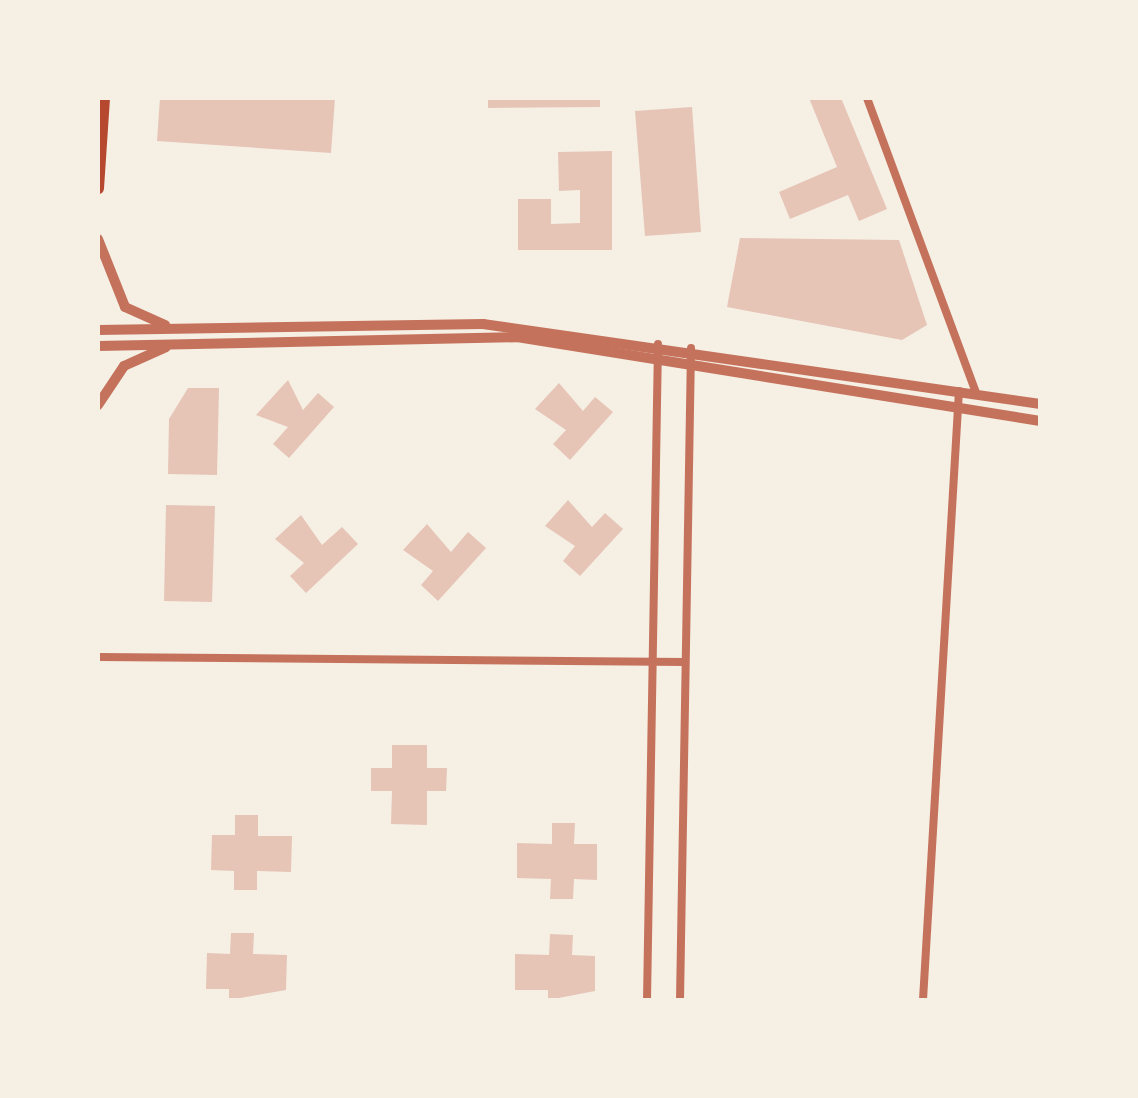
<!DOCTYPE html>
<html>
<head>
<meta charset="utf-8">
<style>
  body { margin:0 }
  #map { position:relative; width:1138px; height:1098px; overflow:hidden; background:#f6efe4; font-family:"Fira Sans",sans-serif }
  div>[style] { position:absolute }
  .building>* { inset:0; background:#e6c5b7 }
  .minor>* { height:8px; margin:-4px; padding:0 4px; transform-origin:4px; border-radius:4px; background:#c5725c }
  .tertiary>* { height:10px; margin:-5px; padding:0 5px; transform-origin:5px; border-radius:5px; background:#c5725c }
  .secondary>* { height:11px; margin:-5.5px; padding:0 5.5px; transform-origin:5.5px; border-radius:5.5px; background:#b5482f }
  span { translate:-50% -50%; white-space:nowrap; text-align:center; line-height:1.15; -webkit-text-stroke:10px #f6efe4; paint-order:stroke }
  .frame { position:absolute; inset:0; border:100px solid #f6efe4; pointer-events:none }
</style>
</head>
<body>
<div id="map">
  <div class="building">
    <div style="clip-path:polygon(160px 98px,335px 98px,331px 153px,157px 141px)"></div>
    <div style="clip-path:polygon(488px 98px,600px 98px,600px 107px,488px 108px)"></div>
    <div style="clip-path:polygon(809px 98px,841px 98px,887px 209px,859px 221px,848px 195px,790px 219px,779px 192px,837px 167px)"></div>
    <div style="clip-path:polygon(692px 107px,701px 232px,645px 236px,635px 111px)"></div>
    <div style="clip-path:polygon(612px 151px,612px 250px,518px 250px,518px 199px,551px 199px,551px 224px,580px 223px,580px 190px,559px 191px,558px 152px)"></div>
    <div style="clip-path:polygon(740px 238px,899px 240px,927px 325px,902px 340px,727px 307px)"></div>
    <div style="clip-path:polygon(288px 380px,303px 410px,318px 393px,334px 407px,289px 458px,273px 444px,288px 427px,256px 415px)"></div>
    <div style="clip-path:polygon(559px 383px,583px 411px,595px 397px,613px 412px,570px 460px,553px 444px,566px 430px,535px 409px)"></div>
    <div style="clip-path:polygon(188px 388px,219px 388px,217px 475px,168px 474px,169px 419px)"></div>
    <div style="clip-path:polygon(568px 500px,592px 527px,605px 513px,623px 529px,580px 576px,563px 561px,575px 546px,545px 526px)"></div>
    <div style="clip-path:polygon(166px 505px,215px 506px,212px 602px,164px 601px)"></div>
    <div style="clip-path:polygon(301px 515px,322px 545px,342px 527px,358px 544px,306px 593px,290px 576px,304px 563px,275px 539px)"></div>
    <div style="clip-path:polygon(427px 524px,451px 552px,468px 532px,486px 548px,438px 601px,421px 585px,433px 571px,403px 550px)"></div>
    <div style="clip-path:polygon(392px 745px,427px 745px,427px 768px,447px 768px,446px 791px,427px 791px,427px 825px,391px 824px,392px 791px,371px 791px,371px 768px,392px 768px)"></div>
    <div style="clip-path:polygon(235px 815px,258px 815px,258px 836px,292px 836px,291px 872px,257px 871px,257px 890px,234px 890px,234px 871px,211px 870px,212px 835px,235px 835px)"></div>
    <div style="clip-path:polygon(552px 823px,575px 823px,574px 844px,597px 844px,597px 880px,574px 879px,573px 899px,550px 899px,551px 879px,517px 878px,517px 843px,552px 844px)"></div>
    <div style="clip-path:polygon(231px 933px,254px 933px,253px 954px,287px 955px,286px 990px,229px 1000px,229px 989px,206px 989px,207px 953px,230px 954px)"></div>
    <div style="clip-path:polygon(550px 934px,573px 935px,572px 955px,595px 956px,595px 991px,548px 1000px,548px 990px,515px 990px,515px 954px,549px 955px)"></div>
  </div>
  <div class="minor">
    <div style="left:867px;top:98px;width:314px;rotate:69.7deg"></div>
    <div style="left:98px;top:657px;width:587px;rotate:0.49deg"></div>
    <div style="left:647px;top:1000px;width:656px;rotate:-89.04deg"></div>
    <div style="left:680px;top:1000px;width:652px;rotate:-89.03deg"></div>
    <div style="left:923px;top:1000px;width:610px;rotate:-86.62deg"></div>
  </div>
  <div class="tertiary">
    <div style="left:98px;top:239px;width:73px;rotate:68.3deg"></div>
    <div style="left:125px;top:307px;width:44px;rotate:24.2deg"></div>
    <div style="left:98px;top:330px;width:385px;rotate:-0.9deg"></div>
    <div style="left:483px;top:324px;width:563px;rotate:8.17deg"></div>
    <div style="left:98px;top:346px;width:419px;rotate:-1.2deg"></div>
    <div style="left:517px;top:337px;width:530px;rotate:9.12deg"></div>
    <div style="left:98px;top:405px;width:47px;rotate:-56.3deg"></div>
    <div style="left:124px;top:366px;width:46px;rotate:-24.3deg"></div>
  </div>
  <div class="secondary">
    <div style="left:98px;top:188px;width:90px;rotate:-86.2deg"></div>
  </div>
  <div class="frame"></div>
</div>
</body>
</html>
